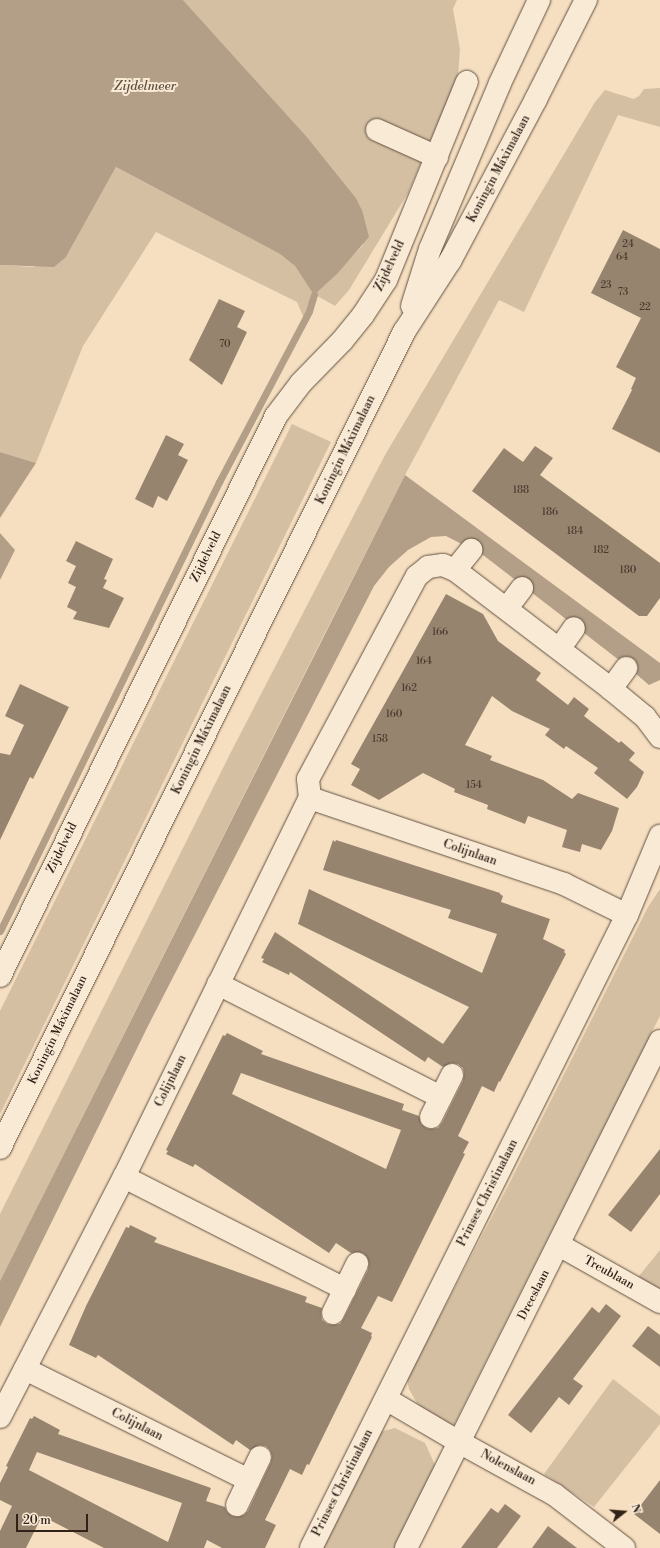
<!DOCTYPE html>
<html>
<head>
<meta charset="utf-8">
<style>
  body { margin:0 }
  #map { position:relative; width:660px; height:1548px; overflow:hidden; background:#f6dfc0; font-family:"Libre Bodoni",serif }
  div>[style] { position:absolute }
  .green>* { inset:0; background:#d4bfa3 }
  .water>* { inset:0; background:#b39f87 }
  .stream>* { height:7px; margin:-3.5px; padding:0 3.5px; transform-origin:3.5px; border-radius:3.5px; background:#b39f87 }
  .building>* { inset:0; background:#97846f }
  .roads { filter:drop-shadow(0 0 1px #625141) drop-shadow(0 0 1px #625141) }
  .minor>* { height:22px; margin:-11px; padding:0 11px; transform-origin:11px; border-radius:11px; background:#f9ead6 }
  .tertiary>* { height:22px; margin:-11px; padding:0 11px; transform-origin:11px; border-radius:11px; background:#f9ead6 }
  span { translate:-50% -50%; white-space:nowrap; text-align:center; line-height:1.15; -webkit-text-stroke:4px #f9ead6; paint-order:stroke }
  .number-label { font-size:10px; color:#4a3a2d }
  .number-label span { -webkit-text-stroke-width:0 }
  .street-label { font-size:12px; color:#302217 }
  .water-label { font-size:13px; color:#5e4e3e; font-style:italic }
  .north { position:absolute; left:604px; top:1492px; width:40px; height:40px; -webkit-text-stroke:3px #f9ead6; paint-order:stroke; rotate:73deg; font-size:11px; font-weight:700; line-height:16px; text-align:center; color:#302217 }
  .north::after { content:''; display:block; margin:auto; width:14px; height:18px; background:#302217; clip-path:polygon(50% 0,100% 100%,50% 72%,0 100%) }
  .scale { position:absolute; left:16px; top:1514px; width:72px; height:18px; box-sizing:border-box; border:2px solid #302217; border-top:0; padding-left:5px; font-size:12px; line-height:14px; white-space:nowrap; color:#302217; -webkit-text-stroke:3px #f9ead6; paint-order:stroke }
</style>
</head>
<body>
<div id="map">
  <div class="green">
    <div style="clip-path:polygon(183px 0,457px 0,453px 9px,460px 49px,458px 76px,408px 193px,349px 290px,335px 306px,314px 294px,304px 319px,297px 302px,156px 232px,83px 346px,36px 463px,0 452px,0 265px,33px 267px,66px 257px,116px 167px,280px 254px,295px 266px,314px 294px,327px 283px,363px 245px,362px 210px,356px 198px,307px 137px)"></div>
    <div style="clip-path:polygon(660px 88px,660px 127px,618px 115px,524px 312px,499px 300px,405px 475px,324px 635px,0 1281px,0 1214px,233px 748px,385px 455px,595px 102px,605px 90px,634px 99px,639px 96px,644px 89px)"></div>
    <div style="clip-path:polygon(292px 424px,331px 442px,0 1114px,0 1011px)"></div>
    <div style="clip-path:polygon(660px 889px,660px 1016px,454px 1425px,447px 1424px,418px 1405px,409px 1389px,407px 1379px,508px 1186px,648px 907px)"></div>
    <div style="clip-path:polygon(660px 1250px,660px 1296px,635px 1281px)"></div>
    <div style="clip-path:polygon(613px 1379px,660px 1416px,660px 1424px,594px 1507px,544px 1474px)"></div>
    <div style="clip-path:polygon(395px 1428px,425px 1443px,435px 1465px,395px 1548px,323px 1548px,380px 1432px)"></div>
  </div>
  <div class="water">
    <div style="clip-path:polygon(0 0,183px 0,307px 137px,356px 198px,362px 210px,369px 237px,337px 274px,314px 295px,295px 266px,280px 254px,116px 167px,66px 257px,54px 267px,0 265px)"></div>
    <div style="clip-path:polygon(0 452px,36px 463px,0 518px)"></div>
    <div style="clip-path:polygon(405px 475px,660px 663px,660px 680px,649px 685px,628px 667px,483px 555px,446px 536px,431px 537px,408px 550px,389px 567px,374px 586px,149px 1024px,0 1327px,0 1281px)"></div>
    <div style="clip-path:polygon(0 533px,15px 550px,0 580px)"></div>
  </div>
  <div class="stream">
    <div style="left:0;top:931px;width:500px;rotate:-64deg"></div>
    <div style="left:219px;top:482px;width:193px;rotate:-62.2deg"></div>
    <div style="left:309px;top:311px;width:17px;rotate:-73deg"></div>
  </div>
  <div class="building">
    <div style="clip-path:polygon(623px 230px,660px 249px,660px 453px,612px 429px,632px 390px,631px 389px,636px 378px,616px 367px,641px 318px,591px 293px)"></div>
    <div style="clip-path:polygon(219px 299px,245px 311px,237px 327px,247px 332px,222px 385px,189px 360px)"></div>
    <div style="clip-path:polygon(166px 435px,184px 444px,178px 455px,188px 460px,167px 501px,158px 496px,153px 508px,135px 499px)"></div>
    <div style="clip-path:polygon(535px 446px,553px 458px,540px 475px,660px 563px,660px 598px,647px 616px,639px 616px,472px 491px,504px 448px,523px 462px)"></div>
    <div style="clip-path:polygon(76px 541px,113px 559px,104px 579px,107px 580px,103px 588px,124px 598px,109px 628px,73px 619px,77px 612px,67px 607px,76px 587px,68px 583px,76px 566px,66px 561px)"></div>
    <div style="clip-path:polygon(446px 594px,483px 614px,498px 641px,541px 673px,536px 680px,568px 705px,574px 697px,589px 709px,584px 716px,619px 743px,621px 741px,635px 753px,629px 760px,644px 772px,637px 787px,627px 799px,594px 773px,598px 768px,566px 746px,564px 749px,545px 735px,550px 729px,512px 711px,492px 696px,465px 745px,492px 756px,490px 760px,543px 780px,572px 799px,578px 793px,619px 808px,612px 831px,601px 850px,582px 844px,580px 852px,562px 847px,567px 830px,528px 816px,525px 824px,487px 809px,488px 805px,454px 792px,455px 789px,423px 773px,379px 800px,351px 785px,360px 769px,351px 764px)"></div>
    <div style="clip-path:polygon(20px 684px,69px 707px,33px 779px,30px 777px,0 840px,0 753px,10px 755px,24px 725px,5px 716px)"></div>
    <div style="clip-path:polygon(evenodd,333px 840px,335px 842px,336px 840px,500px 893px,500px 894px,503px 896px,501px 902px,550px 919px,543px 939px,565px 950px,564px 952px,566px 954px,500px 1082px,499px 1081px,494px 1092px,482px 1086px,458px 1136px,469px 1142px,463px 1153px,465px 1154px,392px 1302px,378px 1296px,361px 1328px,372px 1333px,371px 1336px,372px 1337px,309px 1465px,307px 1464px,302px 1475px,290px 1469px,265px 1520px,276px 1525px,265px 1548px,222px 1548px,207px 1540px,204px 1548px,104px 1548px,42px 1516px,26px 1548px,0 1548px,0 1531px,12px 1506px,0 1500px,0 1483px,8px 1467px,6px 1466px,30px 1418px,32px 1419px,34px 1416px,60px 1430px,58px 1434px,211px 1488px,206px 1501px,225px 1507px,227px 1512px,232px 1516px,238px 1517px,244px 1515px,248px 1511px,271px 1462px,272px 1456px,270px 1450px,266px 1446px,259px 1445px,250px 1450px,236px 1440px,233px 1445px,98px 1355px,96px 1358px,69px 1345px,86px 1306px,126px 1227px,129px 1228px,130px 1225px,157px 1238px,154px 1242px,307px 1297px,305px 1302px,322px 1308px,321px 1313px,322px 1320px,327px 1324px,333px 1325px,340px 1324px,344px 1318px,368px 1270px,369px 1263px,367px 1257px,363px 1253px,357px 1252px,351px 1253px,336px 1243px,329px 1253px,195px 1164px,193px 1167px,166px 1154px,168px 1151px,166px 1150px,223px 1035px,225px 1036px,227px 1033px,263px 1051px,261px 1054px,404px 1104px,402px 1110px,419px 1116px,421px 1124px,426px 1128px,431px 1129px,438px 1128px,442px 1123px,463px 1081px,464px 1074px,463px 1068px,458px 1064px,451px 1063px,443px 1067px,428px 1057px,425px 1062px,290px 972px,289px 975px,262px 962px,264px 959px,261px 958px,275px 932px,443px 1044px,469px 1007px,298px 924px,309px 889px,482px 973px,497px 934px,448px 918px,451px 910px,323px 870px,333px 840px,241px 1073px,401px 1130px,386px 1169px,232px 1094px,241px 1073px,333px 840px,37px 1452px,182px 1503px,168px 1542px,29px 1470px,37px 1452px)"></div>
    <div style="clip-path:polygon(660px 1149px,660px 1194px,631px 1232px,608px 1215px)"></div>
    <div style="clip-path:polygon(606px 1304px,621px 1316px,573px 1379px,583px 1386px,569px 1405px,559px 1397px,531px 1433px,508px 1415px,592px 1307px,599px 1313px)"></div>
    <div style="clip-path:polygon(648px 1326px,660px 1335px,660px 1367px,632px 1346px)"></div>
    <div style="clip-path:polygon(660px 1480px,660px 1534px,634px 1514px)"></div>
    <div style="clip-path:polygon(505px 1504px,521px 1516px,497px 1548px,461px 1548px,491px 1508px,498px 1513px)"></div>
    <div style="clip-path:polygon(548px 1526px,577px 1548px,532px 1548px)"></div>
  </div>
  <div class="roads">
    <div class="minor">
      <div style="left:377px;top:130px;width:66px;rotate:24.2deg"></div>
      <div style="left:455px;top:570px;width:26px;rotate:-51deg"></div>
      <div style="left:507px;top:608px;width:25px;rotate:-53deg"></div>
      <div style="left:560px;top:648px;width:24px;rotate:-55deg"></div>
      <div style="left:611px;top:689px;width:26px;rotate:-54deg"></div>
      <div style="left:310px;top:798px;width:268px;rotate:18.7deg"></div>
      <div style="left:564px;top:884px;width:70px;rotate:26.2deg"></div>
      <div style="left:0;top:976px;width:624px;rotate:-63.76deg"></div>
      <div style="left:276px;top:416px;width:41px;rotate:-52.9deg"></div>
      <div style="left:301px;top:383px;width:59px;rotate:-45.7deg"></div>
      <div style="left:342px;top:341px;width:33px;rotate:-51deg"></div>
      <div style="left:363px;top:315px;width:42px;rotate:-56.7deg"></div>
      <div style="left:386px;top:280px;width:214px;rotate:-67.8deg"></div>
      <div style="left:218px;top:984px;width:250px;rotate:26.9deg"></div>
      <div style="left:431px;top:1117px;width:47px;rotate:-63.4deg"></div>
      <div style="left:124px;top:1177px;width:248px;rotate:26.9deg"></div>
      <div style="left:559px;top:1245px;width:116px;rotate:29.4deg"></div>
      <div style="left:333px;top:1313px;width:55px;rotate:-63.9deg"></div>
      <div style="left:25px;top:1369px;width:250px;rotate:26.4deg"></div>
      <div style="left:386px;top:1399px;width:85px;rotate:30.5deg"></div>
      <div style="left:459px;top:1442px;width:110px;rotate:28.9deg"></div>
      <div style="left:555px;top:1495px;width:87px;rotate:37.5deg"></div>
      <div style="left:0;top:1417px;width:270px;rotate:-62.7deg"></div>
      <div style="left:124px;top:1177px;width:422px;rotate:-63.9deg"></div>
      <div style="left:310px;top:798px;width:19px;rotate:-96deg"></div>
      <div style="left:308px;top:779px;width:230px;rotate:-61.8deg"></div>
      <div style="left:417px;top:576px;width:14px;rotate:-39deg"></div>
      <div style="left:428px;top:567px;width:15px;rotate:-8deg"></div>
      <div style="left:443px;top:565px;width:13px;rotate:23deg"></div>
      <div style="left:455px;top:570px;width:196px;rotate:37.3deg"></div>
      <div style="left:611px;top:689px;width:44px;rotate:39.5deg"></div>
      <div style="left:645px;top:717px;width:25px;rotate:53deg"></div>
      <div style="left:237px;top:1505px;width:53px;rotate:-64.4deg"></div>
      <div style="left:311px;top:1548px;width:707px;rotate:-63.47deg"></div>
      <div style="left:627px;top:915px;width:86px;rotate:-67.3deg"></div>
      <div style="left:406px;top:1548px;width:567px;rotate:-63.39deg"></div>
    </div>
    <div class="tertiary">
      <div style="left:412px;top:306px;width:60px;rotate:-72.5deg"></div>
      <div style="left:430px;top:249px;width:180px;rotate:-67.1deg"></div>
      <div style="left:500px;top:83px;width:92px;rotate:-64.8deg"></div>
      <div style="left:0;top:1148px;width:911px;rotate:-63.66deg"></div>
      <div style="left:404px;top:332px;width:85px;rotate:-57.1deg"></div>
      <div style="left:450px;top:261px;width:183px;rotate:-62deg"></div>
      <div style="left:536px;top:99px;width:111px;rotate:-63.2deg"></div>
    </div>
  </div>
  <div class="number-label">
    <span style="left:628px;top:245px">24</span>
    <span style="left:622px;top:258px">64</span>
    <span style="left:606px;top:286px">23</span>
    <span style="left:623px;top:293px">73</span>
    <span style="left:645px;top:308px">22</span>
    <span style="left:225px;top:345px">70</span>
    <span style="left:521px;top:491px">188</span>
    <span style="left:550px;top:513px">186</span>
    <span style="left:575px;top:532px">184</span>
    <span style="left:601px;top:551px">182</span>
    <span style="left:628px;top:571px">180</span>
    <span style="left:440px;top:633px">166</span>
    <span style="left:424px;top:662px">164</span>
    <span style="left:409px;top:689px">162</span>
    <span style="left:394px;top:715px">160</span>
    <span style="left:380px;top:740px">158</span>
    <span style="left:474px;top:786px">154</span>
  </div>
  <div class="street-label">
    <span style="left:499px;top:169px;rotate:-62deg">Koningin Máximalaan</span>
    <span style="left:390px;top:266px;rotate:-65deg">Zijdelveld</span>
    <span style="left:346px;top:450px;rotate:-64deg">Koningin Máximalaan</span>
    <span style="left:206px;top:557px;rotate:-64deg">Zijdelveld</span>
    <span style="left:202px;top:740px;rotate:-64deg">Koningin Máximalaan</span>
    <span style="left:62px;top:848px;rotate:-64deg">Zijdelveld</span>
    <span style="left:470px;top:853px;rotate:19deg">Colijnlaan</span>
    <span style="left:58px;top:1030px;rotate:-64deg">Koningin Máximalaan</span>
    <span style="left:171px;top:1081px;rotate:-64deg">Colijnlaan</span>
    <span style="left:488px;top:1193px;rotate:-63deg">Prinses Christinalaan</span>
    <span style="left:609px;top:1273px;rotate:29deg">Treublaan</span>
    <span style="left:534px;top:1295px;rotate:-63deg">Dreeslaan</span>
    <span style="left:137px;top:1425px;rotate:27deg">Colijnlaan</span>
    <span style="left:508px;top:1468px;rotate:28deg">Nolenslaan</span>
    <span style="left:343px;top:1483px;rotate:-63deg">Prinses Christinalaan</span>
  </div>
  <div class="water-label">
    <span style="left:145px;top:86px">Zijdelmeer</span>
  </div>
  <div class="north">N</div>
  <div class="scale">20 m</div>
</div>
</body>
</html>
